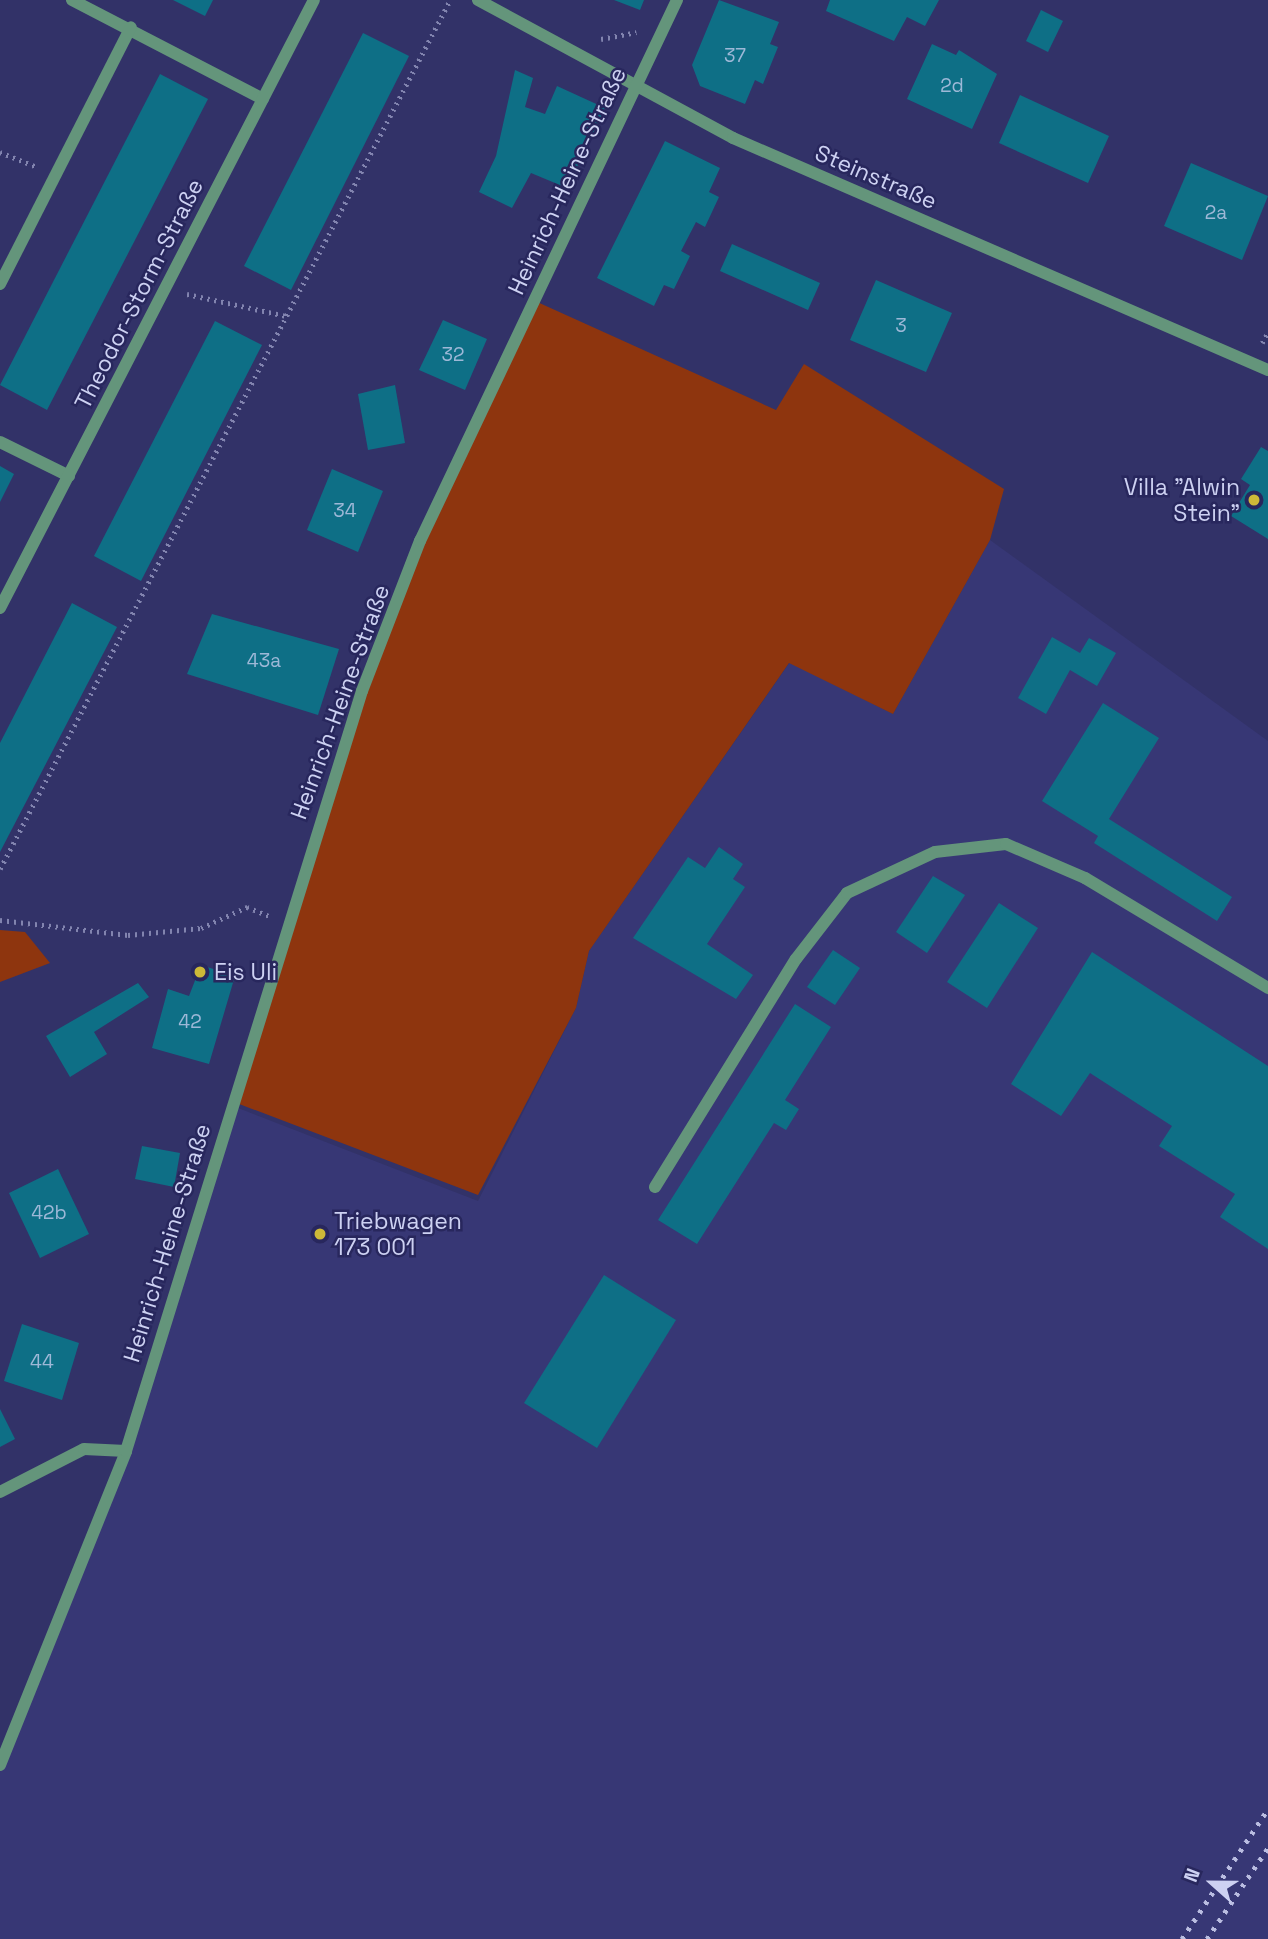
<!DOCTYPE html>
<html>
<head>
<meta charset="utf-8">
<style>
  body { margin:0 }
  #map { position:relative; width:1268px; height:1939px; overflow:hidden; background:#323268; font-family:"Space Grotesk",sans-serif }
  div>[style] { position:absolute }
  .built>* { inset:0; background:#373775 }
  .green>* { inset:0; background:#8e350e }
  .building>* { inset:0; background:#0e6f86 }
  .path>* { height:4.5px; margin-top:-2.25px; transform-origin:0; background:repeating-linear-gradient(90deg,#8284af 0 2px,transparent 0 7px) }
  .minor>* { height:12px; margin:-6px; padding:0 6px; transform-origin:6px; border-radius:6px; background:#64957b }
  .rail>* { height:5px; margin-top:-2.5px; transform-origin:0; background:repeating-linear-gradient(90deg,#babde1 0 3.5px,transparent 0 10.5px) }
  .dots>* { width:19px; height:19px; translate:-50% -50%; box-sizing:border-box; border:4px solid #28275d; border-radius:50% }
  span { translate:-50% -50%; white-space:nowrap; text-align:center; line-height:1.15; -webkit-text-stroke:5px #28275d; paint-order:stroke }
  .number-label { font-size:19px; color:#9db8d7 }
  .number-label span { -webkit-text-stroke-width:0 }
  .street-label { font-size:23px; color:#cdd1f2 }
  .poi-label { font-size:23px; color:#cdd1f2 }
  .right { translate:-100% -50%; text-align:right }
  .left { translate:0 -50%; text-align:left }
  .north { position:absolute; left:1177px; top:1848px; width:70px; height:70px; -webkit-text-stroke:5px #28275d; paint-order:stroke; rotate:291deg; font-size:19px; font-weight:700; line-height:28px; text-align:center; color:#cdd1f2 }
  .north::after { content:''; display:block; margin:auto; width:24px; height:32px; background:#cdd1f2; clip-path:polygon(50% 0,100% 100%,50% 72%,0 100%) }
</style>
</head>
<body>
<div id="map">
  <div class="built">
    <div style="clip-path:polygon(990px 540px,1268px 741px,1268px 1939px,0 1939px,0 1769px,128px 1452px,233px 1106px,478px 1201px,576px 1008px,589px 951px,790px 662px,893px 714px)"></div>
  </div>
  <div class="green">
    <div style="clip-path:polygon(535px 301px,776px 410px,804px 364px,1004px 489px,990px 540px,893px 714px,789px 663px,589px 951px,576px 1008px,478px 1195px,234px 1102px,335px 779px,423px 541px)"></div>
    <div style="clip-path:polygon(0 930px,25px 932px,50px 963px,0 982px)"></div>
  </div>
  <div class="building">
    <div style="clip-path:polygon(173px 0,213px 0,205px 16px)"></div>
    <div style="clip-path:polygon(614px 0,644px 0,640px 10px)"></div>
    <div style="clip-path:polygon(719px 0,779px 22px,770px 44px,778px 47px,763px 84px,755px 80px,745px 104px,700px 86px,692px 65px)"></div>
    <div style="clip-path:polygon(830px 0,939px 0,925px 26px,907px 17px,894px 41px,826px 11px)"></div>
    <div style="clip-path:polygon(1041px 10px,1063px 21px,1048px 52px,1026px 41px)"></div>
    <div style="clip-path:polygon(363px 33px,409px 56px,291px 290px,244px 266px)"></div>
    <div style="clip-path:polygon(932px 44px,956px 55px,959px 50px,997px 74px,972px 129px,907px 99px)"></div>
    <div style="clip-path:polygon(515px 70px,533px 78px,525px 107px,545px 114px,557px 86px,605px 108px,567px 188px,531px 173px,512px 208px,479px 192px,496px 156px)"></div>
    <div style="clip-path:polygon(160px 74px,208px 99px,47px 410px,0 385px)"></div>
    <div style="clip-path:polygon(1020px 95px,1109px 136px,1088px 183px,999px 143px)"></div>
    <div style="clip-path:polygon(665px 141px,720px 168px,709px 192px,719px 197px,705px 227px,696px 222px,681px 251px,690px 256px,674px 289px,664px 285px,654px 306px,597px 278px)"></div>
    <div style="clip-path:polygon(1191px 163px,1268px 196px,1242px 260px,1164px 226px)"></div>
    <div style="clip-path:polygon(732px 244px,820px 283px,808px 310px,720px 271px)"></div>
    <div style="clip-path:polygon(876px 280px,952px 313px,926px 372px,850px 340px)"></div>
    <div style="clip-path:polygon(443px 320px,487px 339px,465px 390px,419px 370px)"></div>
    <div style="clip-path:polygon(215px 321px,262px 345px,141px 581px,94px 556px)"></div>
    <div style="clip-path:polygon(395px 385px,405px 443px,368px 450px,358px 394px)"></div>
    <div style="clip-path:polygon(1261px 447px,1268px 451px,1268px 539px,1231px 516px,1250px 485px,1241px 479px)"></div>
    <div style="clip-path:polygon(0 466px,14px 474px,0 502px)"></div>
    <div style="clip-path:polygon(332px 469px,383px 491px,358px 552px,307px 530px)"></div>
    <div style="clip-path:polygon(72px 603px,117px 627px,0 852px,0 743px)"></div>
    <div style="clip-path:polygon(212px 614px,339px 649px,318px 715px,187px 674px)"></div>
    <div style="clip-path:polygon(1052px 637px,1080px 653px,1089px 638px,1116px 653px,1097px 686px,1070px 670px,1046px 714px,1018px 698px)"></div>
    <div style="clip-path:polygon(1103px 703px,1159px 738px,1109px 819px,1232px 897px,1217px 921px,1094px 843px,1098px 836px,1042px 801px)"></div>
    <div style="clip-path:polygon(719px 847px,743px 864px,733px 879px,745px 887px,707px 944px,753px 975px,736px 999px,633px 938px,688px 857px,705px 868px)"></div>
    <div style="clip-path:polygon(933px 876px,965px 895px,927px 953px,896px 932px)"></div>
    <div style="clip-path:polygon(999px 903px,1038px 928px,987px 1008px,947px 982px)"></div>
    <div style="clip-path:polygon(833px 950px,860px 968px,835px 1005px,807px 987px)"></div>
    <div style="clip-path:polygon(1092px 952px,1268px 1066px,1268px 1249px,1220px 1217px,1235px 1194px,1159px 1146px,1172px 1126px,1090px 1073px,1061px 1116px,1011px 1084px)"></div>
    <div style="clip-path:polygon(201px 965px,235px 976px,209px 1064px,152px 1048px,168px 989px,189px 996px)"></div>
    <div style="clip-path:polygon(138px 983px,149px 997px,94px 1032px,107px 1054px,70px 1077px,46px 1036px)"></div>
    <div style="clip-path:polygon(795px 1004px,831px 1027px,785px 1100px,799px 1109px,786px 1130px,774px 1123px,697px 1244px,658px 1220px)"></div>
    <div style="clip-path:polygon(142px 1146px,180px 1153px,174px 1187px,135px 1179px)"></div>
    <div style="clip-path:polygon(58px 1169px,89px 1234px,40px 1258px,9px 1193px)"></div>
    <div style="clip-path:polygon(604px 1275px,676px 1320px,597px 1448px,524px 1403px)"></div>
    <div style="clip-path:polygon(22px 1324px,79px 1343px,62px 1400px,4px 1381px)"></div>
    <div style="clip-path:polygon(0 1409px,15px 1439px,0 1447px)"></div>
  </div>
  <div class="path">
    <div style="left:601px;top:39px;width:36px;rotate:-11deg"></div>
    <div style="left:0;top:152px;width:38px;rotate:22deg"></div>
    <div style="left:187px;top:294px;width:101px;rotate:12.5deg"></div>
    <div style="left:1262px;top:343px;width:13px;rotate:-61deg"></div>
    <div style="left:0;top:869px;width:979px;rotate:-62.62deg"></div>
    <div style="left:0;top:920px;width:129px;rotate:6.7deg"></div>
    <div style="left:128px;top:935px;width:73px;rotate:-5.5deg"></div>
    <div style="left:201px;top:928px;width:51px;rotate:-24.5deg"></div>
    <div style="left:247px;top:907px;width:24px;rotate:22deg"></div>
  </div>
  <div class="minor">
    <div style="left:72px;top:0;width:215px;rotate:27.4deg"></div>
    <div style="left:478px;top:0;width:290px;rotate:28.4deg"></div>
    <div style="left:733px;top:138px;width:583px;rotate:23.44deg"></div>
    <div style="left:0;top:284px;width:288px;rotate:-63deg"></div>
    <div style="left:0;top:442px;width:77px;rotate:26.2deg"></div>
    <div style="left:0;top:608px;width:684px;rotate:-62.69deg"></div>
    <div style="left:655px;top:1187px;width:268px;rotate:-58.3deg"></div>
    <div style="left:796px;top:959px;width:83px;rotate:-52.3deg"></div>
    <div style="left:847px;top:893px;width:97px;rotate:-25deg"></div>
    <div style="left:935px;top:852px;width:71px;rotate:-6.4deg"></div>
    <div style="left:1006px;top:844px;width:86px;rotate:23.3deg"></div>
    <div style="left:1085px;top:878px;width:214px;rotate:31deg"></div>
    <div style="left:0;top:1492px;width:94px;rotate:-27.1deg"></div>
    <div style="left:84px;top:1449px;width:42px;rotate:2.7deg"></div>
    <div style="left:0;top:1765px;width:338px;rotate:-68.1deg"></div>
    <div style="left:126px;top:1451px;width:796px;rotate:-72.75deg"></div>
    <div style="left:362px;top:691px;width:161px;rotate:-68.9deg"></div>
    <div style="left:420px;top:541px;width:599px;rotate:-64.59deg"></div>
  </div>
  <div class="rail">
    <div style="left:1182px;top:1939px;width:156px;rotate:-56.5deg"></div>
    <div style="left:1207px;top:1939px;width:110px;rotate:-56.2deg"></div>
  </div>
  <div class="dots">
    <div style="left:1254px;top:500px;background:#cdb938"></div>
    <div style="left:200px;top:972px;background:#cdb938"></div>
    <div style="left:320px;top:1234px;background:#cdb938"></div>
  </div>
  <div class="number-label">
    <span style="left:735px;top:56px">37</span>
    <span style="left:952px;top:86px">2d</span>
    <span style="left:1216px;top:213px">2a</span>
    <span style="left:901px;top:326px">3</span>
    <span style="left:453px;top:355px">32</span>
    <span style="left:345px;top:511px">34</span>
    <span style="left:264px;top:661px">43a</span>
    <span style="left:190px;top:1022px">42</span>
    <span style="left:49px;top:1213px">42b</span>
    <span style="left:42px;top:1362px">44</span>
  </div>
  <div class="street-label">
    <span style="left:876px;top:177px;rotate:23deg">Steinstraße</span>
    <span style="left:567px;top:181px;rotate:-65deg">Heinrich-Heine-Straße</span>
    <span style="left:139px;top:294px;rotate:-63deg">Theodor-Storm-Straße</span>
    <span style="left:340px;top:702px;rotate:-70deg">Heinrich-Heine-Straße</span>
    <span style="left:167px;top:1243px;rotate:-73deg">Heinrich-Heine-Straße</span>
  </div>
  <div class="poi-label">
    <span class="right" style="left:1240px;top:500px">Villa "Alwin<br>Stein"</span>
    <span class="left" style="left:214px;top:972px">Eis Uli</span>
    <span class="left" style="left:334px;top:1234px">Triebwagen<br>173 001</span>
  </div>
  <div class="north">N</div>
</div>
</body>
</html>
